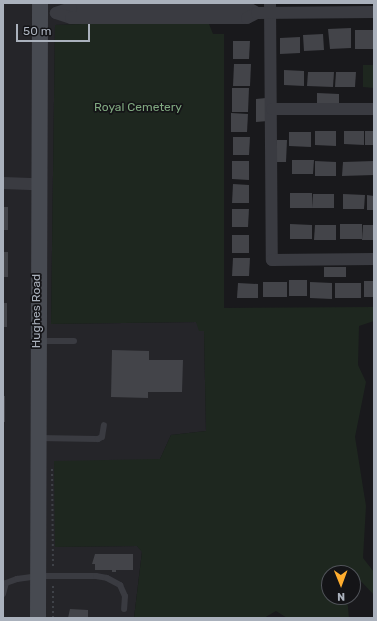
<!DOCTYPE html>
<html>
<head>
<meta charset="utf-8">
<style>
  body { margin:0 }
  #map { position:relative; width:377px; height:621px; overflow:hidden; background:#19191c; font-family:Rubik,sans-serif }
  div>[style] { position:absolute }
  .built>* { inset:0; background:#252529 }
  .green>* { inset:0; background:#1e271f }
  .building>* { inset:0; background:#434449 }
  .path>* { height:2px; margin-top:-1px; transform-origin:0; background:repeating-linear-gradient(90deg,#3f4248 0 2px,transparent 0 5px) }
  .service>* { height:6px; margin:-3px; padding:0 3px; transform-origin:3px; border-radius:3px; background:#3a3b41 }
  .minor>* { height:12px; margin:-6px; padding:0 6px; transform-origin:6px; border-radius:6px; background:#3a3b41 }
  .secondary>* { height:16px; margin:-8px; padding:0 8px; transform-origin:8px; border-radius:8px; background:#474a51 }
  span { translate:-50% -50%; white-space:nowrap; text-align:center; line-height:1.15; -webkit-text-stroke:3.5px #141417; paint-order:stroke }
  .park-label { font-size:12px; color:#80a980 }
  .street-label { font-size:12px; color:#aab1bc }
  .frame { position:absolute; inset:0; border:4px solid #aab1bc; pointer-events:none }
  .north { position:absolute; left:321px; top:565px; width:40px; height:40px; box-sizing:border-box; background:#141417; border:1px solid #505359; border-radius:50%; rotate:179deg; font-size:11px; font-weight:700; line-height:16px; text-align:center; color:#aab1bc }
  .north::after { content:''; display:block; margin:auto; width:14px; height:18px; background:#ffad2e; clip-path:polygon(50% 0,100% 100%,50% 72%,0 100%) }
  .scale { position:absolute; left:16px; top:24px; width:74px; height:18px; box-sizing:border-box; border:2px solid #aab1bc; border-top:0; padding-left:5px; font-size:12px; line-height:14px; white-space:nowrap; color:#aab1bc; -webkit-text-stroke:3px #141417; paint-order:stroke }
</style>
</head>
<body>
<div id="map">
  <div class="built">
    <div style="clip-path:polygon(3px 3px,209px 3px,108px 23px,55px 25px,51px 324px,196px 322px,204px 331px,206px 431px,171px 435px,160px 459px,55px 547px,137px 546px,142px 551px,134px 618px,3px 618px)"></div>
  </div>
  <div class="green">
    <div style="clip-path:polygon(108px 23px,209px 24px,213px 34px,224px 34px,224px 308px,374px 307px,374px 321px,359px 326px,358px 365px,366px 382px,355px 437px,366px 506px,363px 558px,374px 572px,374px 595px,353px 573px,329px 573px,329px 597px,347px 597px,349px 618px,287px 618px,276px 611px,264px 618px,134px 618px,142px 552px,137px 546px,55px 547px,54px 461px,160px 459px,171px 435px,206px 431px,204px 331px,199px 331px,196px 322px,51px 324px,55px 25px)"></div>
    <div style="clip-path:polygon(363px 65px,374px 65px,374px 88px,363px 87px)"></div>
  </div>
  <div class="building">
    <div style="clip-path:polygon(351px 28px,351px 48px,330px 49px,328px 29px)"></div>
    <div style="clip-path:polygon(355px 30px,374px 30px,374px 49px,355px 49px)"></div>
    <div style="clip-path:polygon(323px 34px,324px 50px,304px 51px,303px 35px)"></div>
    <div style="clip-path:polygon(300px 37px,300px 53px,280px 54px,280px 38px)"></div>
    <div style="clip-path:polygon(233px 41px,250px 41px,249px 59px,233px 59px)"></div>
    <div style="clip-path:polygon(234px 64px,251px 64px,250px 86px,233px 86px)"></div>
    <div style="clip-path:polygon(284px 70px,304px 71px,304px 86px,284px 85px)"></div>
    <div style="clip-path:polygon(308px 72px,334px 72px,333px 87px,307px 86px)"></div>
    <div style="clip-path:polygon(336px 72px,356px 72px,355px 87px,335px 87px)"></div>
    <div style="clip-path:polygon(232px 88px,249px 88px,248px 112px,232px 112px)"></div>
    <div style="clip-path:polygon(317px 93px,339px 94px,339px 104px,317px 103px)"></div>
    <div style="clip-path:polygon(266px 98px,268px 121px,256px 122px,256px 99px)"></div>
    <div style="clip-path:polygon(231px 113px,248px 114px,247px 132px,231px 132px)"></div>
    <div style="clip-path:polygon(315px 131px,336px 131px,336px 146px,315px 145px)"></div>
    <div style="clip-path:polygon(344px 131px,364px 131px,364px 145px,344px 144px)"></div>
    <div style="clip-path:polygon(365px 131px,374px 131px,374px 145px,365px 145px)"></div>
    <div style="clip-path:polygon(289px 132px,311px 132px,311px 147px,289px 146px)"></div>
    <div style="clip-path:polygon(233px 137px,250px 137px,249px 155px,233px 155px)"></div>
    <div style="clip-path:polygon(277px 140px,287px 140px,286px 162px,276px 162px)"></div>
    <div style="clip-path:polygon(292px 160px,314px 160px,313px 174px,292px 174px)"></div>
    <div style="clip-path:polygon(232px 161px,249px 161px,249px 180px,232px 179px)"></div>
    <div style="clip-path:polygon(315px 161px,336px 162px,336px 176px,315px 176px)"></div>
    <div style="clip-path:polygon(374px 161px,374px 175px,342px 176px,343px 162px)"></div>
    <div style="clip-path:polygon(233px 184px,249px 185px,249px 203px,232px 203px)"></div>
    <div style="clip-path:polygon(290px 193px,312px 193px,312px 208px,290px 208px)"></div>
    <div style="clip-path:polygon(313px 194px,334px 194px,334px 208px,312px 208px)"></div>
    <div style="clip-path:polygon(343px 194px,365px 195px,364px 209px,343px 209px)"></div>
    <div style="clip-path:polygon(367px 195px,374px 196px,374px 210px,367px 210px)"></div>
    <div style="clip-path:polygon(3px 207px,8px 207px,8px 230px,3px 230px)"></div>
    <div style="clip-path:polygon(232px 209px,249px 209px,248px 227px,232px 227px)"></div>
    <div style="clip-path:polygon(290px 224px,312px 225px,312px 239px,290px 239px)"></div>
    <div style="clip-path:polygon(340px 224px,362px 224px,362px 239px,340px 239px)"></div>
    <div style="clip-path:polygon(315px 225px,336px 225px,336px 240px,314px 240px)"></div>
    <div style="clip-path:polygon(363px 225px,374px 225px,374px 240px,362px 240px)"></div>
    <div style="clip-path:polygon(232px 235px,249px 235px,249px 253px,232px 253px)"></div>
    <div style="clip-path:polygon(3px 252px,8px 252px,8px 277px,3px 277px)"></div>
    <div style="clip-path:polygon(233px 258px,250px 258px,249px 276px,232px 276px)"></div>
    <div style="clip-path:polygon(324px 267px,346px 267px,346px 277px,324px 277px)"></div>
    <div style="clip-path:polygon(289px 280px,307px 280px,307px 296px,289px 296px)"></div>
    <div style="clip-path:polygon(364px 281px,374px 281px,374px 297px,364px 297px)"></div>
    <div style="clip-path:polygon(263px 282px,287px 282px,287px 297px,263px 297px)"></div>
    <div style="clip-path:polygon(310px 282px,332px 283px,332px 299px,310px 298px)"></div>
    <div style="clip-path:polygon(238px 283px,258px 284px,258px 298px,237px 298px)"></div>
    <div style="clip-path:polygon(335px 283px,361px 283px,361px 298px,335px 298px)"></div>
    <div style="clip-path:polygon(3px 303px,7px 303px,7px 327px,3px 327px)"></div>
    <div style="clip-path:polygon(112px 350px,149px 351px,149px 360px,183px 360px,182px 392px,148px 392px,148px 398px,111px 397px)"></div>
    <div style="clip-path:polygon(3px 396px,5px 396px,5px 422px,3px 422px)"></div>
    <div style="clip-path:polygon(95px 554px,133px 554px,133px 570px,116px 570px,116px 572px,112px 572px,112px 570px,95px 570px,95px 564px,92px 564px)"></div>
    <div style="clip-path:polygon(70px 609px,88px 610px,88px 618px,68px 618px)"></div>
  </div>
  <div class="path">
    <div style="left:52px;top:469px;width:100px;rotate:89.4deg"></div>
    <div style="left:53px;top:618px;width:35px;rotate:-90deg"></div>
  </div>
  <div class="service">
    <div style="left:39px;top:341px;width:35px"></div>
    <div style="left:38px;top:438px;width:60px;rotate:1deg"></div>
    <div style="left:98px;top:439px;width:4px;rotate:-27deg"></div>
    <div style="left:102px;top:437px;width:12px;rotate:-81deg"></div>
    <div style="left:3px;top:594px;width:11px;rotate:-75deg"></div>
    <div style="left:6px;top:583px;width:12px;rotate:-20deg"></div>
    <div style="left:17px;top:579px;width:22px;rotate:-8deg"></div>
    <div style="left:39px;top:576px;width:57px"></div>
    <div style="left:96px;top:576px;width:11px;rotate:10deg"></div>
    <div style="left:107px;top:578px;width:15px;rotate:28deg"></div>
    <div style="left:120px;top:585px;width:12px;rotate:66deg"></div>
    <div style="left:125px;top:596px;width:13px;rotate:94deg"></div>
  </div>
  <div class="minor">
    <div style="left:270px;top:3px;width:257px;rotate:89.6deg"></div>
    <div style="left:272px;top:260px;width:102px;rotate:-0.6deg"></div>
    <div style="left:257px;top:13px;width:12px;rotate:-149deg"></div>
    <div style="left:247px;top:7px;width:176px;rotate:179.7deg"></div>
    <div style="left:71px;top:8px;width:16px;rotate:162deg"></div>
    <div style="left:56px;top:13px;width:16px;rotate:18deg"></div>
    <div style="left:71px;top:18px;width:176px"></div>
    <div style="left:247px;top:18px;width:11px;rotate:-27deg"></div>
    <div style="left:257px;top:13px;width:117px;rotate:-0.5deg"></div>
    <div style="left:272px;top:109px;width:102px"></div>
    <div style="left:3px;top:183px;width:34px;rotate:2deg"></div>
  </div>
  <div class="secondary">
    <div style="left:38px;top:618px;width:615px;rotate:-89.81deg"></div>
  </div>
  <div class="park-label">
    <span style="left:138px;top:108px">Royal Cemetery</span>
  </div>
  <div class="street-label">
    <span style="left:37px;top:311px;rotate:-90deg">Hughes Road</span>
  </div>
  <div class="frame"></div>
  <div class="north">N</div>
  <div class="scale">50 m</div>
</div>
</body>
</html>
